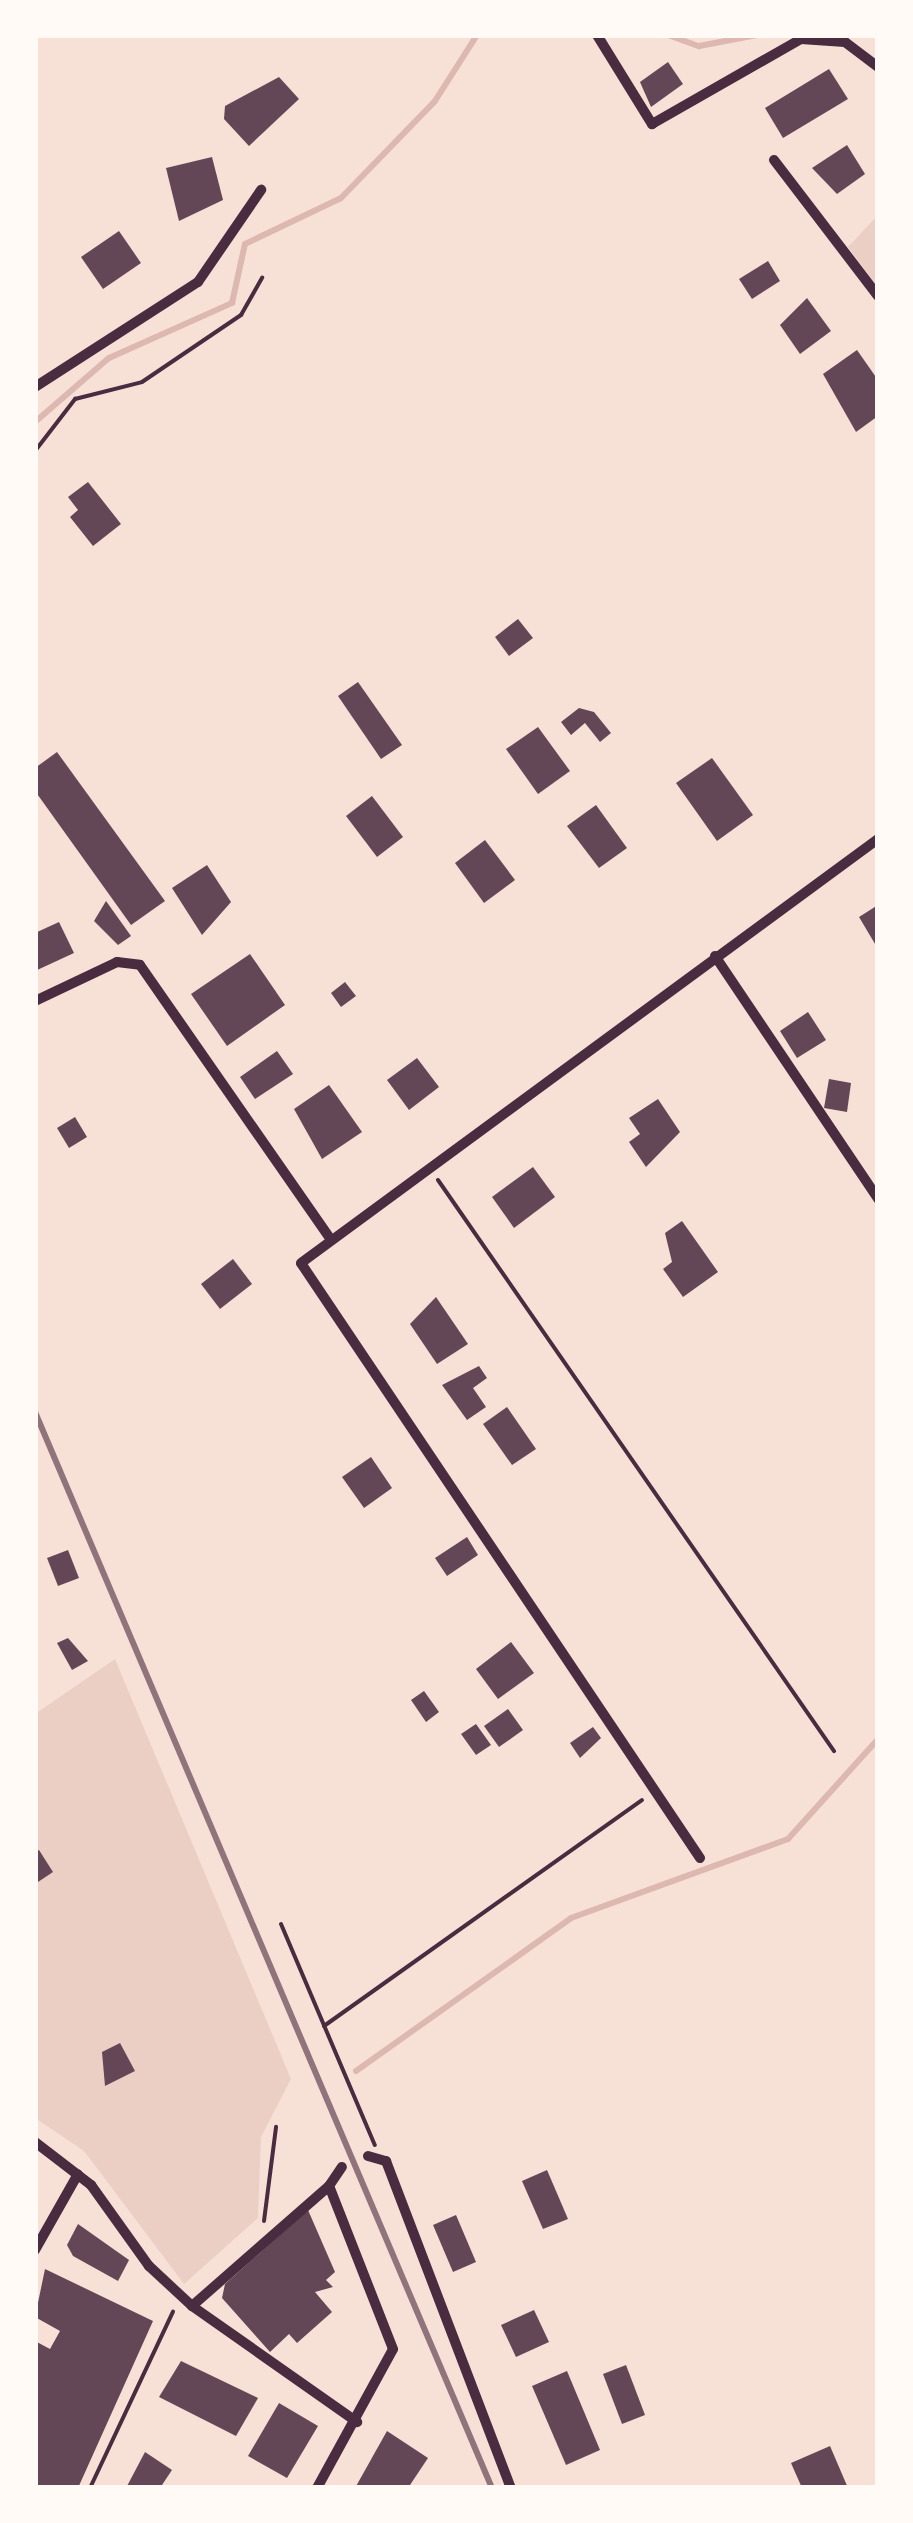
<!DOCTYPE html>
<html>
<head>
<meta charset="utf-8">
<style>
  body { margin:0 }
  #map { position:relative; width:913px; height:2523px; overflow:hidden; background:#f7e1d7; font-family:Spectral,serif }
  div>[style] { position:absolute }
  .green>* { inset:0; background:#ebcfc5 }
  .stream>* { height:6px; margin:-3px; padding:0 3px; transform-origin:3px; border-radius:3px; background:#dcb8b0 }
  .building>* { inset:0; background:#644757 }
  .path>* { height:4px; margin:-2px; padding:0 2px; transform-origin:2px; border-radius:2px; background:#4a2c40 }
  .minor>* { height:10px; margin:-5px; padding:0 5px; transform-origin:5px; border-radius:5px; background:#4a2c40 }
  .rail>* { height:6px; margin:-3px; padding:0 3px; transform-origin:3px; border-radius:3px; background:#8f747c }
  span { translate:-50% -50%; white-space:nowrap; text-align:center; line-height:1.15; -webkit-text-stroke:10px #fffaf5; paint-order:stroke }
  .frame { position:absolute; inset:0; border:38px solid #fffaf5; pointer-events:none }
</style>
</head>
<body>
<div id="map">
  <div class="green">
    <div style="clip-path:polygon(878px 215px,878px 287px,848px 247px)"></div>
    <div style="clip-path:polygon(115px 1659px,291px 2079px,261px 2137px,258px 2218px,184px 2284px,84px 2151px,35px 2118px,35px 1714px)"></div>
  </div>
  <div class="stream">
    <div style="left:668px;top:35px;width:33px;rotate:20deg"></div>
    <div style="left:699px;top:46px;width:59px;rotate:-10.7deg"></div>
    <div style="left:35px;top:422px;width:98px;rotate:-40.9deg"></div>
    <div style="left:109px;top:358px;width:135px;rotate:-24.1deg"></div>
    <div style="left:232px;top:303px;width:60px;rotate:-77.6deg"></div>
    <div style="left:245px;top:244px;width:106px;rotate:-25.6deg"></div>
    <div style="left:341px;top:198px;width:135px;rotate:-45.9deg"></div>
    <div style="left:435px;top:101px;width:78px;rotate:-57.5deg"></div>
    <div style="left:356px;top:2071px;width:264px;rotate:-35.4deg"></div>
    <div style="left:571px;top:1918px;width:231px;rotate:-20deg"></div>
    <div style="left:788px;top:1839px;width:135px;rotate:-48deg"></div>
  </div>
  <div class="building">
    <div style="clip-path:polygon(668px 62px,683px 84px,651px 107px,640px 82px)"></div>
    <div style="clip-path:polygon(829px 69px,848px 99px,783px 138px,765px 108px)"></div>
    <div style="clip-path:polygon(279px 77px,299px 99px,249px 146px,224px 119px,225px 106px)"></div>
    <div style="clip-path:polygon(847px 145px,865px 174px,837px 194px,812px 168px)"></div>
    <div style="clip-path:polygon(212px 157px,223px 200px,179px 221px,166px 168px)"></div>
    <div style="clip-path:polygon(119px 231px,141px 263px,103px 289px,81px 257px)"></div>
    <div style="clip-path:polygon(768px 261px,780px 281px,752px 299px,739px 279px)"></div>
    <div style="clip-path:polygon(807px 298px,831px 331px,800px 354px,780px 325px)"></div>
    <div style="clip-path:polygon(857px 350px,878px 380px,878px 416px,856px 432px,823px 374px)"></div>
    <div style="clip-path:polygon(88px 482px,121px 524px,93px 546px,70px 517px,78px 510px,68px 497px)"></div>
    <div style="clip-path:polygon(518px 619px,533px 638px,509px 656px,495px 637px)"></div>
    <div style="clip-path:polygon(358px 682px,402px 745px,381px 759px,338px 696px)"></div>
    <div style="clip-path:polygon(579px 708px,594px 712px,611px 733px,600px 742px,585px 723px,571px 735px,561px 722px)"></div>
    <div style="clip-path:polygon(538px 727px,570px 771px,538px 794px,506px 749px)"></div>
    <div style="clip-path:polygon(57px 752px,165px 901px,131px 925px,35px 791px,35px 768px)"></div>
    <div style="clip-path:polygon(712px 758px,753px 815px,717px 841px,676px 783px)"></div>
    <div style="clip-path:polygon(372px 796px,403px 837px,377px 857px,346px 816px)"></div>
    <div style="clip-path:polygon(596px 805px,627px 848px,599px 868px,567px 826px)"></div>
    <div style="clip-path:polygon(485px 840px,515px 880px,484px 903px,455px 863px)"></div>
    <div style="clip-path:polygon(207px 865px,231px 902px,202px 935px,172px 888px)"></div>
    <div style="clip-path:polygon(106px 901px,131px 936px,118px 945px,94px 921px)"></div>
    <div style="clip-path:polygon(878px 905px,878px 949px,859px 917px)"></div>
    <div style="clip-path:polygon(59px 922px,74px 953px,35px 971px,35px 933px)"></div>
    <div style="clip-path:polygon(250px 954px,285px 1005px,227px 1046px,191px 994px)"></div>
    <div style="clip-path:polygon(345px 982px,356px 996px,341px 1007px,331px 993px)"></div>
    <div style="clip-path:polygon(808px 1012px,826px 1040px,797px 1058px,780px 1031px)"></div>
    <div style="clip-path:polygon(277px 1051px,293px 1074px,255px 1099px,240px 1077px)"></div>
    <div style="clip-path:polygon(417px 1058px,439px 1087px,409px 1110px,387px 1080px)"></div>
    <div style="clip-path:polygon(829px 1079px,851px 1083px,847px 1112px,824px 1108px)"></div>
    <div style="clip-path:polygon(329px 1085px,362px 1132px,322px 1159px,294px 1109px)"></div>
    <div style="clip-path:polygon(658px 1099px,680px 1132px,646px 1167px,629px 1142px,640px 1134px,629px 1118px)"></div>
    <div style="clip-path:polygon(75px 1117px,87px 1137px,69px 1148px,57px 1128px)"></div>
    <div style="clip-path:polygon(533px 1167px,555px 1197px,514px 1228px,492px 1197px)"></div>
    <div style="clip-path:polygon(682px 1221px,718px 1272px,683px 1297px,663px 1269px,672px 1262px,665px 1233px)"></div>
    <div style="clip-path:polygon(233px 1259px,252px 1284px,220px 1309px,201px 1284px)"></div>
    <div style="clip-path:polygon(436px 1297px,468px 1344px,437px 1364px,410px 1324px)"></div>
    <div style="clip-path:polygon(479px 1366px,487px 1378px,473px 1388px,486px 1407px,467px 1420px,442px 1385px)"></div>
    <div style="clip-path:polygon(507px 1407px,536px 1449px,512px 1465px,483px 1424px)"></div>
    <div style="clip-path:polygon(371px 1457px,392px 1488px,364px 1508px,342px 1477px)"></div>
    <div style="clip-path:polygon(467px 1537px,478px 1555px,447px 1576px,435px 1558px)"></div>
    <div style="clip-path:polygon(68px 1550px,79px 1578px,58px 1586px,47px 1558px)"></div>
    <div style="clip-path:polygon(68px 1638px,88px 1661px,72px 1670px,57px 1643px)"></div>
    <div style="clip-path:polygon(511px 1642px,534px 1673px,498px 1699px,476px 1669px)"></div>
    <div style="clip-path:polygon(424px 1691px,439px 1712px,426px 1722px,411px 1700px)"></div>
    <div style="clip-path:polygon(508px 1709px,523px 1730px,499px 1747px,484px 1726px)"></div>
    <div style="clip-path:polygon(476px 1724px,491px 1745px,476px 1755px,461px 1734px)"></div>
    <div style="clip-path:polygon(593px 1727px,601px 1738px,580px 1758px,570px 1743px)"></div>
    <div style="clip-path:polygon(39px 1850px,53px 1872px,35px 1884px,35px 1852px)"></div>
    <div style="clip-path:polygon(120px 2043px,135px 2071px,105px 2086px,102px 2052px)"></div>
    <div style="clip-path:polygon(547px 2170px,568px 2219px,543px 2229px,522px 2181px)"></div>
    <div style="clip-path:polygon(308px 2210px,335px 2272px,326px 2280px,333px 2287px,315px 2292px,332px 2312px,297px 2343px,289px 2334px,270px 2352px,222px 2298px,225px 2284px)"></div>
    <div style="clip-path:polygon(456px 2215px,476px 2262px,453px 2272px,433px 2225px)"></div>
    <div style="clip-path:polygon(78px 2224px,129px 2260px,118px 2281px,73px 2256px,67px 2245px)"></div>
    <div style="clip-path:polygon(45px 2269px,153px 2321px,78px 2488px,35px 2488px,35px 2341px,50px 2349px,60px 2331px,35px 2317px)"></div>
    <div style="clip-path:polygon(534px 2310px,549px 2342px,516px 2357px,501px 2325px)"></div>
    <div style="clip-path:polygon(181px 2361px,258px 2398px,236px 2436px,159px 2397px)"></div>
    <div style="clip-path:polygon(626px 2365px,645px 2415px,622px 2424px,603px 2374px)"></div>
    <div style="clip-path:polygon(567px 2371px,600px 2450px,566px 2465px,532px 2386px)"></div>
    <div style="clip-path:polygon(279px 2403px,318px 2426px,287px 2478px,248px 2456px)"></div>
    <div style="clip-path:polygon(387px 2431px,428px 2458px,408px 2488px,355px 2488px)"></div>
    <div style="clip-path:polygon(830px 2446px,848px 2488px,802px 2488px,791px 2463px)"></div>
    <div style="clip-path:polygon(145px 2452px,172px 2470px,160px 2488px,126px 2488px)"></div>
  </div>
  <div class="path">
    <div style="left:35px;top:451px;width:66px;rotate:-52.4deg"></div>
    <div style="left:75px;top:399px;width:69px;rotate:-14.2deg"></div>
    <div style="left:142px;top:382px;width:120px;rotate:-34.1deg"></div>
    <div style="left:241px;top:315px;width:43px;rotate:-60.4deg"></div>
    <div style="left:438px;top:1180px;width:695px;rotate:55.26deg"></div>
    <div style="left:281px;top:1924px;width:240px;rotate:67deg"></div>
    <div style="left:324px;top:2026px;width:390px;rotate:-35.4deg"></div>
    <div style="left:264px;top:2221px;width:95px;rotate:-82.7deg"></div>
    <div style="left:90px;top:2488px;width:195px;rotate:-64.8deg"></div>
  </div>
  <div class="minor">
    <div style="left:597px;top:35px;width:105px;rotate:58.3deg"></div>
    <div style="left:652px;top:124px;width:172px;rotate:-29.7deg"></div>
    <div style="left:801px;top:39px;width:44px;rotate:3.9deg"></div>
    <div style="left:845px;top:42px;width:41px;rotate:37.1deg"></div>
    <div style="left:774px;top:160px;width:171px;rotate:52.6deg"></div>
    <div style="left:35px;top:387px;width:194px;rotate:-32.8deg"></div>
    <div style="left:198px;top:282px;width:112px;rotate:-55.6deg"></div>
    <div style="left:715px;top:956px;width:293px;rotate:56.1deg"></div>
    <div style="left:35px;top:1001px;width:91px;rotate:-25.4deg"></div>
    <div style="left:117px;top:962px;width:23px;rotate:7deg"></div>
    <div style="left:140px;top:965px;width:333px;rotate:55.2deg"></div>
    <div style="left:700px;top:1858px;width:716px;rotate:-123.85deg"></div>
    <div style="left:301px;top:1263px;width:716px;rotate:-36.31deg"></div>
    <div style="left:35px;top:2142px;width:71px;rotate:37.5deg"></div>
    <div style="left:91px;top:2185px;width:100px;rotate:54.4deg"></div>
    <div style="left:149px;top:2266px;width:59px;rotate:42.9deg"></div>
    <div style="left:192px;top:2306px;width:182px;rotate:-41.2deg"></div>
    <div style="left:368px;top:2156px;width:19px;rotate:16deg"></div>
    <div style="left:386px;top:2161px;width:350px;rotate:69.1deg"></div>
    <div style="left:329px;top:2186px;width:23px;rotate:-56deg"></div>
    <div style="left:35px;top:2250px;width:87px;rotate:-60.5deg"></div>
    <div style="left:192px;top:2306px;width:202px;rotate:35.1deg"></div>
    <div style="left:317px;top:2488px;width:158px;rotate:-61.3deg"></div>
    <div style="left:393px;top:2349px;width:175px;rotate:-111.4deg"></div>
  </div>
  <div class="rail">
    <div style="left:35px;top:1412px;width:1169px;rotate:66.99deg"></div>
  </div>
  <div class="frame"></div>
</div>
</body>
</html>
